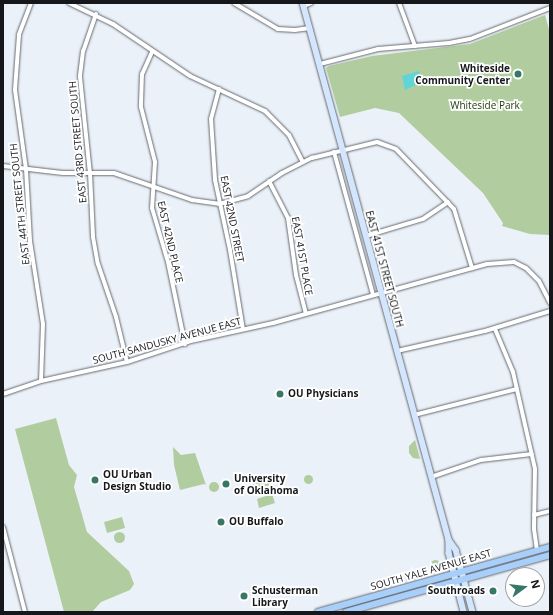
<!DOCTYPE html>
<html>
<head>
<meta charset="utf-8">
<style>
  body { margin:0 }
  #map { position:relative; width:553px; height:615px; overflow:hidden; background:#ebf1f8; font-family:"Open Sans",sans-serif }
  div>[style] { position:absolute }
  .green>* { inset:0; background:#b1cd9f }
  .round { border-radius:50% }
  .water>* { inset:0; background:#60d4d7 }
  .roads { filter:drop-shadow(0 0 1px #656a70) drop-shadow(0 0 1px #656a70) }
  .minor>* { height:4px; margin:-2px; padding:0 2px; transform-origin:2px; border-radius:2px; background:#fff }
  .secondary>* { height:5.5px; margin:-2.75px; padding:0 2.75px; transform-origin:2.75px; border-radius:2.75px; background:#d4e6fd }
  .primary>* { height:6px; margin:-3px; padding:0 3px; transform-origin:3px; border-radius:3px; background:#a8cefa }
  .dots>* { width:11px; height:11px; translate:-50% -50%; box-sizing:border-box; border:2px solid #fff; border-radius:50% }
  span { translate:-50% -50%; white-space:nowrap; text-align:center; line-height:1.15; -webkit-text-stroke:3.5px #fff; paint-order:stroke }
  .poi-label { font-size:10px; color:#15171a; font-weight:700 }
  .right { translate:-100% -50%; text-align:right }
  .left { translate:0 -50%; text-align:left }
  .park-label { font-size:10px; color:#223d0b }
  .street-label { font-size:10px; color:#15171a }
  .frame { position:absolute; inset:0; border:4px solid #15171a; pointer-events:none }
  .north { position:absolute; left:505px; top:567px; width:40px; height:40px; box-sizing:border-box; background:#fff; border:1px solid #a1a2a3; border-radius:50%; rotate:75deg; font-size:11px; font-weight:700; line-height:16px; text-align:center; color:#15171a }
  .north::after { content:''; display:block; margin:auto; width:14px; height:18px; background:#377765; clip-path:polygon(50% 0,100% 100%,50% 72%,0 100%) }
</style>
</head>
<body>
<div id="map">
  <div class="green">
    <div style="clip-path:polygon(545px 15px,550px 33px,550px 235px,530px 234px,502px 226px,503px 223px,483px 193px,399px 113px,375px 108px,340px 117px,326px 68px,329px 66px,372px 56px,470px 44px)"></div>
    <div style="clip-path:polygon(56px 418px,69px 465px,77px 475px,74px 487px,87px 532px,129px 571px,134px 584px,130px 590px,101px 602px,92px 612px,64px 612px,15px 429px)"></div>
    <div style="clip-path:polygon(415px 440px,420px 459px,413px 458px,409px 453px,409px 446px)"></div>
    <div style="clip-path:polygon(173px 447px,181px 455px,195px 453px,206px 485px,204px 484px,180px 490px,174px 465px)"></div>
    <div class="round" style="left:303.5px;top:474.5px;width:9px;height:9px"></div>
    <div style="clip-path:polygon(267px 476px,270px 485px,254px 489px,252px 480px)"></div>
    <div class="round" style="left:209px;top:482px;width:10px;height:10px"></div>
    <div style="clip-path:polygon(272px 494px,275px 503px,259px 508px,257px 499px)"></div>
    <div style="clip-path:polygon(122px 517px,125px 528px,107px 533px,104px 522px)"></div>
    <div class="round" style="left:216px;top:517px;width:10px;height:10px"></div>
    <div class="round" style="left:113.5px;top:531.5px;width:11px;height:11px"></div>
    <div class="round" style="left:430.5px;top:559.5px;width:9px;height:9px"></div>
  </div>
  <div class="water">
    <div style="clip-path:polygon(419px 71px,422px 82px,405px 90px,402px 76px)"></div>
  </div>
  <div class="roads">
    <div class="minor">
      <div style="left:31px;top:3px;width:34px;rotate:111deg"></div>
      <div style="left:19px;top:35px;width:55px;rotate:94.2deg"></div>
      <div style="left:15px;top:90px;width:80px;rotate:82.1deg"></div>
      <div style="left:26px;top:169px;width:72px;rotate:86.8deg"></div>
      <div style="left:30px;top:241px;width:84px;rotate:81.1deg"></div>
      <div style="left:43px;top:324px;width:57px;rotate:92deg"></div>
      <div style="left:69px;top:3px;width:49px;rotate:25.5deg"></div>
      <div style="left:113px;top:24px;width:93px;rotate:34deg"></div>
      <div style="left:190px;top:76px;width:83px;rotate:25deg"></div>
      <div style="left:265px;top:111px;width:34px;rotate:45deg"></div>
      <div style="left:289px;top:135px;width:30px;rotate:63deg"></div>
      <div style="left:234px;top:3px;width:51px;rotate:30.6deg"></div>
      <div style="left:278px;top:29px;width:17px;rotate:3deg"></div>
      <div style="left:295px;top:30px;width:15px;rotate:-8deg"></div>
      <div style="left:399px;top:3px;width:46px;rotate:69.6deg"></div>
      <div style="left:304px;top:6px;width:8px;rotate:-23deg"></div>
      <div style="left:96px;top:14px;width:39px;rotate:109deg"></div>
      <div style="left:83px;top:51px;width:26px;rotate:97deg"></div>
      <div style="left:80px;top:77px;width:97px;rotate:84.1deg"></div>
      <div style="left:90px;top:173px;width:64px;rotate:87.3deg"></div>
      <div style="left:93px;top:237px;width:27px;rotate:80deg"></div>
      <div style="left:98px;top:264px;width:56px;rotate:71.2deg"></div>
      <div style="left:116px;top:317px;width:46px;rotate:76.3deg"></div>
      <div style="left:152px;top:52px;width:24px;rotate:114deg"></div>
      <div style="left:142px;top:74px;width:33px;rotate:92deg"></div>
      <div style="left:141px;top:107px;width:57px;rotate:75.7deg"></div>
      <div style="left:155px;top:162px;width:46px;rotate:93.7deg"></div>
      <div style="left:152px;top:208px;width:56px;rotate:73.5deg"></div>
      <div style="left:168px;top:262px;width:84px;rotate:78.3deg"></div>
      <div style="left:320px;top:64px;width:60px;rotate:-14.5deg"></div>
      <div style="left:378px;top:49px;width:71px;rotate:-4.8deg"></div>
      <div style="left:449px;top:43px;width:21px;rotate:-11deg"></div>
      <div style="left:470px;top:39px;width:86px;rotate:-21.2deg"></div>
      <div style="left:219px;top:89px;width:31px;rotate:105deg"></div>
      <div style="left:211px;top:119px;width:61px;rotate:86.2deg"></div>
      <div style="left:215px;top:180px;width:72px;rotate:77.9deg"></div>
      <div style="left:230px;top:250px;width:80px;rotate:80.7deg"></div>
      <div style="left:334px;top:152px;width:148px;rotate:74.7deg"></div>
      <div style="left:3px;top:166px;width:60px;rotate:6.7deg"></div>
      <div style="left:63px;top:173px;width:51px"></div>
      <div style="left:114px;top:173px;width:83px;rotate:19.1deg"></div>
      <div style="left:192px;top:200px;width:27px;rotate:8deg"></div>
      <div style="left:219px;top:204px;width:30px;rotate:-15deg"></div>
      <div style="left:248px;top:196px;width:41px;rotate:-34.1deg"></div>
      <div style="left:282px;top:173px;width:34px;rotate:-27deg"></div>
      <div style="left:312px;top:158px;width:67px;rotate:-13.8deg"></div>
      <div style="left:377px;top:142px;width:20px;rotate:20deg"></div>
      <div style="left:396px;top:149px;width:83px;rotate:46deg"></div>
      <div style="left:454px;top:209px;width:62px;rotate:73deg"></div>
      <div style="left:269px;top:181px;width:42px;rotate:62.8deg"></div>
      <div style="left:288px;top:218px;width:58px;rotate:82deg"></div>
      <div style="left:296px;top:275px;width:40px;rotate:75.6deg"></div>
      <div style="left:366px;top:236px;width:59px;rotate:-16.6deg"></div>
      <div style="left:423px;top:219px;width:30px;rotate:-34deg"></div>
      <div style="left:495px;top:329px;width:47px;rotate:67.3deg"></div>
      <div style="left:513px;top:372px;width:99px;rotate:77.2deg"></div>
      <div style="left:535px;top:469px;width:60px;rotate:91deg"></div>
      <div style="left:534px;top:529px;width:22px;rotate:82deg"></div>
      <div style="left:397px;top:351px;width:90px;rotate:-12.8deg"></div>
      <div style="left:485px;top:331px;width:68px;rotate:-17.1deg"></div>
      <div style="left:3px;top:394px;width:40px;rotate:-18.9deg"></div>
      <div style="left:41px;top:381px;width:88px;rotate:-12.5deg"></div>
      <div style="left:127px;top:362px;width:67px;rotate:-18.2deg"></div>
      <div style="left:191px;top:341px;width:84px;rotate:-12.4deg"></div>
      <div style="left:273px;top:323px;width:222px;rotate:-15.4deg"></div>
      <div style="left:487px;top:264px;width:27px;rotate:-4deg"></div>
      <div style="left:514px;top:262px;width:13px;rotate:27deg"></div>
      <div style="left:526px;top:268px;width:18px;rotate:45deg"></div>
      <div style="left:539px;top:281px;width:25px;rotate:63deg"></div>
      <div style="left:414px;top:415px;width:106px;rotate:-14.2deg"></div>
      <div style="left:431px;top:477px;width:53px;rotate:-18.8deg"></div>
      <div style="left:481px;top:460px;width:51px;rotate:-6.7deg"></div>
      <div style="left:534px;top:515px;width:16px;rotate:-14deg"></div>
      <div style="left:3px;top:527px;width:88px;rotate:75.5deg"></div>
    </div>
    <div class="secondary">
      <div style="left:303px;top:3px;width:556px;rotate:74.79deg"></div>
      <div style="left:449px;top:540px;width:13px;rotate:90deg"></div>
      <div style="left:449px;top:553px;width:61px;rotate:75.7deg"></div>
      <div style="left:449px;top:540px;width:12px;rotate:55deg"></div>
      <div style="left:456px;top:550px;width:64px;rotate:74.7deg"></div>
    </div>
    <div class="primary">
      <div style="left:318px;top:612px;width:241px;rotate:-15.7deg"></div>
      <div style="left:346px;top:612px;width:212px;rotate:-15.6deg"></div>
    </div>
  </div>
  <div class="dots">
    <div style="left:518px;top:74px;background:#377765"></div>
    <div style="left:280px;top:394px;background:#377765"></div>
    <div style="left:95px;top:480px;background:#377765"></div>
    <div style="left:226px;top:484px;background:#377765"></div>
    <div style="left:221px;top:522px;background:#377765"></div>
    <div style="left:493px;top:591px;background:#377765"></div>
    <div style="left:244px;top:596px;background:#377765"></div>
  </div>
  <div class="poi-label">
    <span class="right" style="left:510px;top:74px">Whiteside<br>Community Center</span>
    <span class="left" style="left:288px;top:394px">OU Physicians</span>
    <span class="left" style="left:103px;top:480px">OU Urban<br>Design Studio</span>
    <span class="left" style="left:234px;top:484px">University<br>of Oklahoma</span>
    <span class="left" style="left:229px;top:522px">OU Buffalo</span>
    <span class="left" style="left:252px;top:596px">Schusterman<br>Library</span>
    <span class="right" style="left:485px;top:591px">Southroads</span>
  </div>
  <div class="park-label">
    <span style="left:485px;top:106px">Whiteside Park</span>
  </div>
  <div class="street-label">
    <span style="left:78px;top:142px;rotate:-95deg">EAST 43RD STREET SOUTH</span>
    <span style="left:20px;top:204px;rotate:-96deg">EAST 44TH STREET SOUTH</span>
    <span style="left:232px;top:219px;rotate:79deg">EAST 42ND STREET</span>
    <span style="left:170px;top:242px;rotate:77deg">EAST 42ND PLACE</span>
    <span style="left:302px;top:256px;rotate:80deg">EAST 41ST PLACE</span>
    <span style="left:384px;top:269px;rotate:75deg">EAST 41ST STREET SOUTH</span>
    <span style="left:167px;top:341px;rotate:-15deg">SOUTH SANDUSKY AVENUE EAST</span>
    <span style="left:431px;top:570px;rotate:-16deg">SOUTH YALE AVENUE EAST</span>
  </div>
  <div class="frame"></div>
  <div class="north">N</div>
</div>
</body>
</html>
